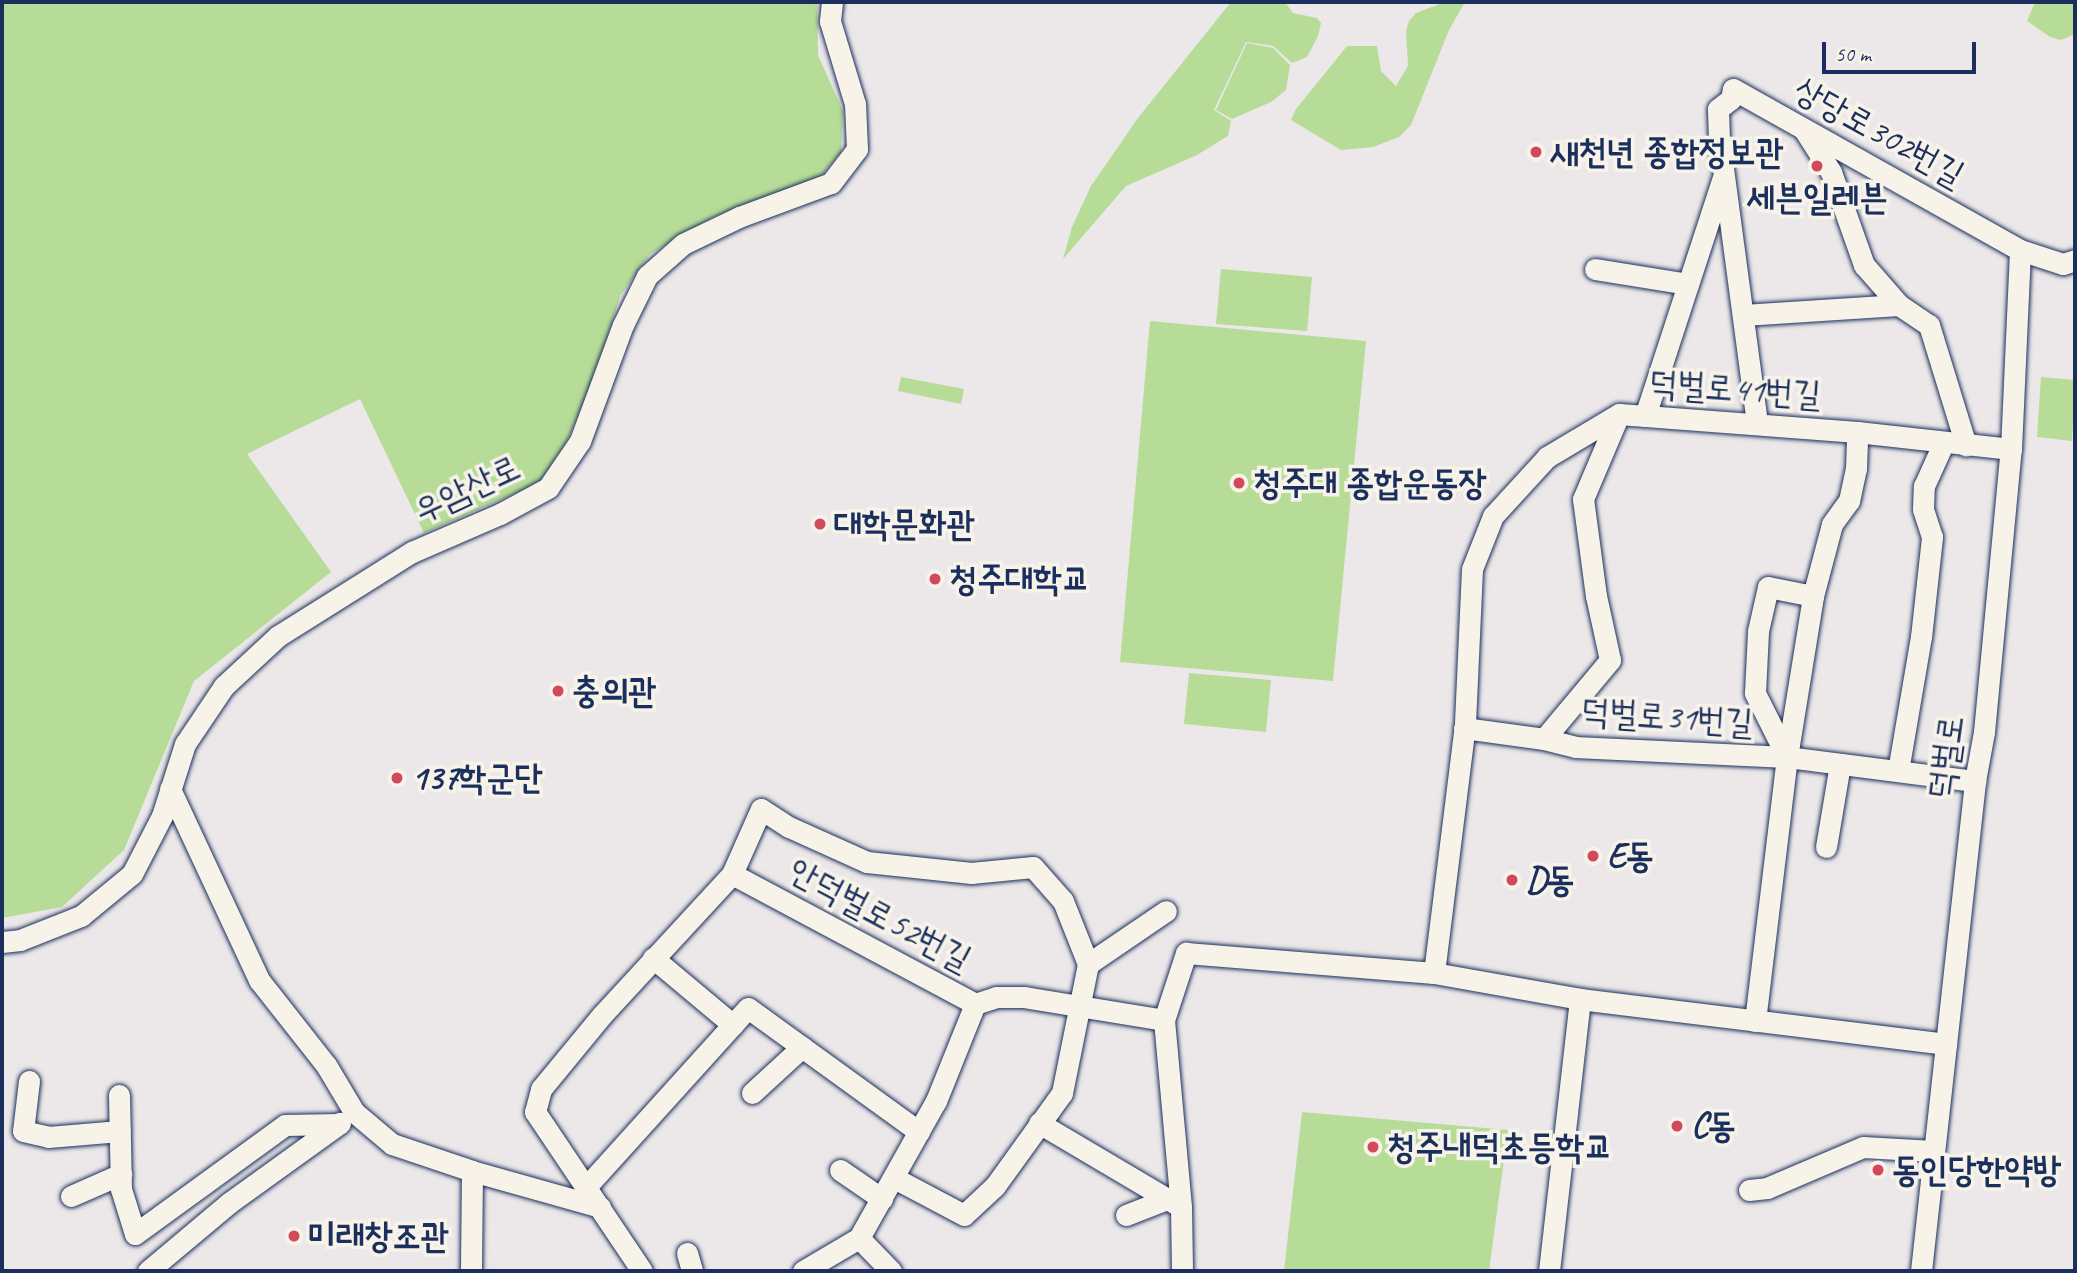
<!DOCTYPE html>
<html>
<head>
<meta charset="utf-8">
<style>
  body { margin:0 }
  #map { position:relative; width:2077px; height:1273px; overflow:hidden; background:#ece8e9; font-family:Caveat,"Poor Story",sans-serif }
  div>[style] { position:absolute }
  .green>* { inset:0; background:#b6dc98 }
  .roads { filter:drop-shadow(0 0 2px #1b2f5e) drop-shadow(0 0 2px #1b2f5e) }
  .minor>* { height:21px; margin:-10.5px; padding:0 10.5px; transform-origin:10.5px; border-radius:10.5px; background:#f7f3e8 }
  .dots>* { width:19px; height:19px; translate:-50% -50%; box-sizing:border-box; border:4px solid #f7f3e8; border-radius:50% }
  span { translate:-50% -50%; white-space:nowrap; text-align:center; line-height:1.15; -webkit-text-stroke:7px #f7f3e8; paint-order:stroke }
  .street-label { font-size:35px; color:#1b2f5e }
  .poi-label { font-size:35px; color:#1b2f5e; font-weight:700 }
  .left { translate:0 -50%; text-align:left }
  .frame { position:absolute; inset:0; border:4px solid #1b2f5e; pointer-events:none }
  .scale { position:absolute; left:1822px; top:42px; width:154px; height:32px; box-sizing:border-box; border:4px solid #1b2f5e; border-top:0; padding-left:9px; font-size:21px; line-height:24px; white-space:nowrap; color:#1b2f5e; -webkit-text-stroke:5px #f7f3e8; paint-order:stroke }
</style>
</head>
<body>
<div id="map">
  <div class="green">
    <div style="clip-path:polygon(2px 2px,817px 2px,818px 55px,843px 111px,841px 152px,820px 177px,713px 217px,650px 254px,620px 296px,598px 371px,566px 443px,539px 483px,424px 533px,360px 399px,247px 454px,331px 572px,194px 681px,124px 850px,62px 907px,2px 918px)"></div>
    <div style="clip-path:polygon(1231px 2px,1285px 2px,1293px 13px,1317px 18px,1321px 23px,1318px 36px,1307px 57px,1292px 63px,1273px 46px,1246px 42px,1214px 110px,1231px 121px,1228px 136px,1197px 155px,1126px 186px,1063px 259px,1072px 227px,1091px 186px,1138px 118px)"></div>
    <div style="clip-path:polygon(1445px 2px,1465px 2px,1449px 30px,1411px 125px,1399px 137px,1373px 147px,1341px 150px,1291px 120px,1296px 109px,1347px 46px,1377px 46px,1381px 71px,1396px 86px,1408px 66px,1406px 31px,1409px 21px,1416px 13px)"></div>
    <div style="clip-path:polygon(2035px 2px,2075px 2px,2075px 34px,2061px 40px,2050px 37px,2027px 21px)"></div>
    <div style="clip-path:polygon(1247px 43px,1273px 48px,1290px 65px,1286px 90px,1271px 102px,1232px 119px,1216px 110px)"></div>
    <div style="clip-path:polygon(1221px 269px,1312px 277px,1307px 331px,1216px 324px)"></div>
    <div style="clip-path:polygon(1150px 321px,1366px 341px,1333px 681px,1120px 662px)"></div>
    <div style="clip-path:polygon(901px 377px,964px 389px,961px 404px,898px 391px)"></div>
    <div style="clip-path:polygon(2041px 377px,2075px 380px,2072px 441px,2037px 437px)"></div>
    <div style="clip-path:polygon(1189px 673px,1271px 680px,1266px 732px,1184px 724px)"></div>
    <div style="clip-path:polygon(1302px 1112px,1508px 1130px,1489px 1271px,1284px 1271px)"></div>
  </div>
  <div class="roads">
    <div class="minor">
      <div style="left:1805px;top:131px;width:49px;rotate:57.6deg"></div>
      <div style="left:1831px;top:172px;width:99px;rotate:70.5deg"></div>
      <div style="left:1864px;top:265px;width:53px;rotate:48.8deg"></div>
      <div style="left:1899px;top:305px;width:36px;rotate:34deg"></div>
      <div style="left:1929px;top:325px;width:126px;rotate:72.9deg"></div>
      <div style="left:1595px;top:269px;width:94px;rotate:9.2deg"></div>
      <div style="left:1743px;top:315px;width:156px;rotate:-3.7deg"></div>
      <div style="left:1619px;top:414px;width:239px;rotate:4.3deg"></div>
      <div style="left:1857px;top:432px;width:155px;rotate:6.3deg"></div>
      <div style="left:1645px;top:416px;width:250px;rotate:-71.9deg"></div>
      <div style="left:1757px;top:423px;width:287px;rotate:-97.6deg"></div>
      <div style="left:1719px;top:139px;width:30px;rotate:-92deg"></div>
      <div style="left:1718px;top:109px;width:16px;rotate:-38deg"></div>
      <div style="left:1731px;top:99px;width:10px;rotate:-79deg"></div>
      <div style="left:1733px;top:89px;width:329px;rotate:29.3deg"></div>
      <div style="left:2020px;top:250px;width:45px;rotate:18deg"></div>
      <div style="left:2063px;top:264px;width:13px;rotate:-18deg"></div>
      <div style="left:1464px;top:728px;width:81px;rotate:7.8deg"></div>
      <div style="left:1544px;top:739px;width:32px;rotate:14deg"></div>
      <div style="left:1575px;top:747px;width:212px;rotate:2.7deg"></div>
      <div style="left:1787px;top:757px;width:190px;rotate:7.3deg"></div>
      <div style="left:1544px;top:739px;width:103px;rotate:-50.1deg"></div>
      <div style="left:1610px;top:660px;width:66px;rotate:-102.3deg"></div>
      <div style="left:1596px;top:596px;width:98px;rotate:-97.6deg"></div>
      <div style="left:1583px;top:499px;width:92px;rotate:-67deg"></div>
      <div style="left:1787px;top:757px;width:72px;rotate:-116.6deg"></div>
      <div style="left:1755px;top:693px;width:62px;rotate:-87.2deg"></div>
      <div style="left:1758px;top:631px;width:45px;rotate:-77.2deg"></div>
      <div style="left:1768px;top:587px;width:46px;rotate:11.3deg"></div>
      <div style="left:1898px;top:771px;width:136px;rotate:-80.3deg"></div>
      <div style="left:1921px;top:637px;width:101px;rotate:-83.7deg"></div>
      <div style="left:1932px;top:537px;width:29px;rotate:-108deg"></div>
      <div style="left:1923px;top:509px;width:23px;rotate:-88deg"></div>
      <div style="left:1924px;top:486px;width:48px;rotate:-65.6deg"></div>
      <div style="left:170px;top:789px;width:211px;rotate:65deg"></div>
      <div style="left:259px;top:980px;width:108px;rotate:51.8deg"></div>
      <div style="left:326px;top:1065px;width:55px;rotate:59.2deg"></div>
      <div style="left:354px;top:1112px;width:50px;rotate:40.1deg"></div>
      <div style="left:392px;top:1144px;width:84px;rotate:18.6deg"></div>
      <div style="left:472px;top:1171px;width:100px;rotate:90.6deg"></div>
      <div style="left:1826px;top:847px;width:84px;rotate:-80.4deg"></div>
      <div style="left:732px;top:874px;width:71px;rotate:-66deg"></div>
      <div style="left:761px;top:809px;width:33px;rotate:33deg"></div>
      <div style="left:789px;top:827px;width:85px;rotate:24.2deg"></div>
      <div style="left:867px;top:862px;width:105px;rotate:6deg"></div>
      <div style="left:971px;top:873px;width:62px;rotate:-5.5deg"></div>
      <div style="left:1033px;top:867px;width:45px;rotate:48.6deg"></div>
      <div style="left:1063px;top:901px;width:68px;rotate:68.4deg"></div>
      <div style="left:1088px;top:964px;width:132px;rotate:101.4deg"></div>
      <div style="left:1062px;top:1093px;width:115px;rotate:125.8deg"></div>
      <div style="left:995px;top:1186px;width:42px;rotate:136.9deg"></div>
      <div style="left:964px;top:1215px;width:79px;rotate:-152.1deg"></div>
      <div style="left:2px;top:942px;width:18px;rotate:-6deg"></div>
      <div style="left:20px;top:940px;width:66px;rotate:-21.5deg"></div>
      <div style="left:81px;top:916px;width:66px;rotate:-39.5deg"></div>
      <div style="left:132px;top:874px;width:65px;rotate:-62.7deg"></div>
      <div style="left:162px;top:816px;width:76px;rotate:-72.3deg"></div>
      <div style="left:185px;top:744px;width:70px;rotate:-56.1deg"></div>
      <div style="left:224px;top:686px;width:74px;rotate:-42.8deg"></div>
      <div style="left:278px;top:636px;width:158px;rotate:-32.1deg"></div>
      <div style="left:412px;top:552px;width:96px;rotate:-23.4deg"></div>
      <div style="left:500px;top:514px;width:55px;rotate:-28.4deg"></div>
      <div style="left:548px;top:488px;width:57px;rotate:-55.8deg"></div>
      <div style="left:580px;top:441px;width:124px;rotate:-69.7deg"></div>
      <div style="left:623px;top:325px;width:55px;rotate:-63.9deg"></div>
      <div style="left:647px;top:276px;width:48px;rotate:-41.6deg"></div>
      <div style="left:683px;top:244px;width:62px;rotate:-25.7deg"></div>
      <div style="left:739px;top:217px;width:98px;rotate:-20.3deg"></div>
      <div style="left:831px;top:183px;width:43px;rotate:-52.6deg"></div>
      <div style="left:857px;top:149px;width:45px;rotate:-92.5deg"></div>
      <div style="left:855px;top:104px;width:87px;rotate:-106.8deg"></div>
      <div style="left:830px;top:21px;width:19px;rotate:-84deg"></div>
      <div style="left:653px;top:958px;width:104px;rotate:39.9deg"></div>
      <div style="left:1088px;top:964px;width:94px;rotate:-34.2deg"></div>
      <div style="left:1434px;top:973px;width:252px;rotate:-82.9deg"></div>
      <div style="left:1465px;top:723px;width:154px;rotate:-87.4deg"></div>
      <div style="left:1472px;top:569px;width:57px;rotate:-68.4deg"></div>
      <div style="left:1493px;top:516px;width:80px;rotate:-47.5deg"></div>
      <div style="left:1547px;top:457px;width:84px;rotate:-30.8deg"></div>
      <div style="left:1164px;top:1020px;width:71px;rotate:-71.8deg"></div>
      <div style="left:1186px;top:953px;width:249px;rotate:4.6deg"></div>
      <div style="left:1434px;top:973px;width:148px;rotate:10.1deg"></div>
      <div style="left:1580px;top:999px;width:369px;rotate:7deg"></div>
      <div style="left:1755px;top:1021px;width:266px;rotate:-83.1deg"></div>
      <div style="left:1787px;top:757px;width:163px;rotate:-80.8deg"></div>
      <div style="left:1813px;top:596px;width:74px;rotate:-75.2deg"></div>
      <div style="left:1832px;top:524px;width:29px;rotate:-54deg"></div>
      <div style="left:1849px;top:501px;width:33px;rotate:-78deg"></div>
      <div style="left:1856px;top:469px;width:37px;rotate:-88deg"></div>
      <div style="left:29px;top:1081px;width:50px;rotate:96.8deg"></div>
      <div style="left:23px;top:1131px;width:26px;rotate:13deg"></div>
      <div style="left:48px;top:1137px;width:72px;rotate:-4.8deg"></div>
      <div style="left:752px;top:1093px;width:68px;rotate:-42.6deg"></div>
      <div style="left:119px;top:1095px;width:94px;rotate:88.8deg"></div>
      <div style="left:121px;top:1189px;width:47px;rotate:72.7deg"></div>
      <div style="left:135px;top:1234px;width:185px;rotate:-36deg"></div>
      <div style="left:285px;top:1125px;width:54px;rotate:-1.1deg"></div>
      <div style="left:1039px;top:1123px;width:165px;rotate:30.6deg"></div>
      <div style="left:840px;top:1170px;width:51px;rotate:34.6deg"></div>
      <div style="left:472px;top:1171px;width:133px;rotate:15.7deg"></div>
      <div style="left:586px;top:1187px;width:241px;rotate:-47.9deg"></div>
      <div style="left:748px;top:1008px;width:211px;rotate:35.9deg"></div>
      <div style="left:1749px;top:1190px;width:18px;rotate:-6deg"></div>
      <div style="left:1767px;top:1188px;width:104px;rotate:-23.1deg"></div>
      <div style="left:1863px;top:1147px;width:71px;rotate:3.2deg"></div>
      <div style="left:71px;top:1196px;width:55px;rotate:-23.7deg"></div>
      <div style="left:1126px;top:1215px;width:44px;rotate:-21.3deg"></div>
      <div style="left:859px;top:1238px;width:46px;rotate:45.9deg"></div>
      <div style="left:687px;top:1253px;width:19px;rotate:74deg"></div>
      <div style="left:148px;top:1271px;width:106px;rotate:-40deg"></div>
      <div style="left:229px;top:1203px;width:137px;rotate:-35.8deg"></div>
      <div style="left:642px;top:1271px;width:192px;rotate:-123.9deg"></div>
      <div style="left:535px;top:1112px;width:24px;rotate:-75deg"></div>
      <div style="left:541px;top:1089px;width:96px;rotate:-50.5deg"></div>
      <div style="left:602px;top:1015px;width:192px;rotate:-47.3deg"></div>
      <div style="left:732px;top:874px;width:276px;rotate:28.1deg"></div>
      <div style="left:975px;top:1004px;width:22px;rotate:-18deg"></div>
      <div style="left:996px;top:997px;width:28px"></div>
      <div style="left:1024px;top:997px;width:142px;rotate:9.3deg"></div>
      <div style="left:1164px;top:1020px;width:188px;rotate:84.8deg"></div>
      <div style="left:1181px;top:1207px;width:64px;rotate:89.1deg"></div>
      <div style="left:803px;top:1271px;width:65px;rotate:-30.5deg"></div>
      <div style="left:859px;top:1238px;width:157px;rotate:-60.7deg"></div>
      <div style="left:936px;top:1101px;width:105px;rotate:-68.1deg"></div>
      <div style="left:1549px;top:1271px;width:274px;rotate:-83.5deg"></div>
      <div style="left:1921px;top:1271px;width:493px;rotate:-83.7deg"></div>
      <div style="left:1975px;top:781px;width:50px;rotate:-79.6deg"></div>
      <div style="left:1984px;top:732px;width:284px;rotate:-84.6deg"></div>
      <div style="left:2011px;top:449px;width:199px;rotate:-87.4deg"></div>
    </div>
  </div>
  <div class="dots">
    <div style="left:1536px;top:152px;background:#d1495b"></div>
    <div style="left:1817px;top:166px;background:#d1495b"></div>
    <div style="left:1239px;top:483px;background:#d1495b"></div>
    <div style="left:820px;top:524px;background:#d1495b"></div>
    <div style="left:935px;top:579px;background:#d1495b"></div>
    <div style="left:558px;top:691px;background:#d1495b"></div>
    <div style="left:397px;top:778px;background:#d1495b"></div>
    <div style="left:1593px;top:856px;background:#d1495b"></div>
    <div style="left:1512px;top:880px;background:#d1495b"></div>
    <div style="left:1677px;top:1126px;background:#d1495b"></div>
    <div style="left:1373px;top:1147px;background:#d1495b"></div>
    <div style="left:1878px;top:1170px;background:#d1495b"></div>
    <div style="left:294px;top:1236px;background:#d1495b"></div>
  </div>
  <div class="street-label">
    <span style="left:1879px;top:132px;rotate:29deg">상당로302번길</span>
    <span style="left:1735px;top:389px;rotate:4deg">덕벌로41번길</span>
    <span style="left:467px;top:489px;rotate:-25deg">우암산로</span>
    <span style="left:1667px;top:717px;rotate:4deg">덕벌로31번길</span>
    <span style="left:1946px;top:757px;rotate:-82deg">덕벌로</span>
    <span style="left:880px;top:915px;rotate:28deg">안덕벌로52번길</span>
  </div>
  <div class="poi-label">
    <span class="left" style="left:1550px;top:152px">새천년 종합정보관</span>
    <span style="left:1817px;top:198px">세븐일레븐</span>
    <span class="left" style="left:1253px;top:483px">청주대 종합운동장</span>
    <span class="left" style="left:834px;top:524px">대학문화관</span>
    <span class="left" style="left:949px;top:579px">청주대학교</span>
    <span class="left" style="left:572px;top:691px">충의관</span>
    <span class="left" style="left:411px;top:778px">137학군단</span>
    <span class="left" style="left:1607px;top:856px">E동</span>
    <span class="left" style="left:1526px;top:880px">D동</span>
    <span class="left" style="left:1691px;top:1126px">C동</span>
    <span class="left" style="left:1387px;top:1147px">청주내덕초등학교</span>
    <span class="left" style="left:1892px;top:1170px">동인당한약방</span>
    <span class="left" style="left:308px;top:1236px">미래창조관</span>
  </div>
  <div class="frame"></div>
  <div class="scale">50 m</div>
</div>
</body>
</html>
